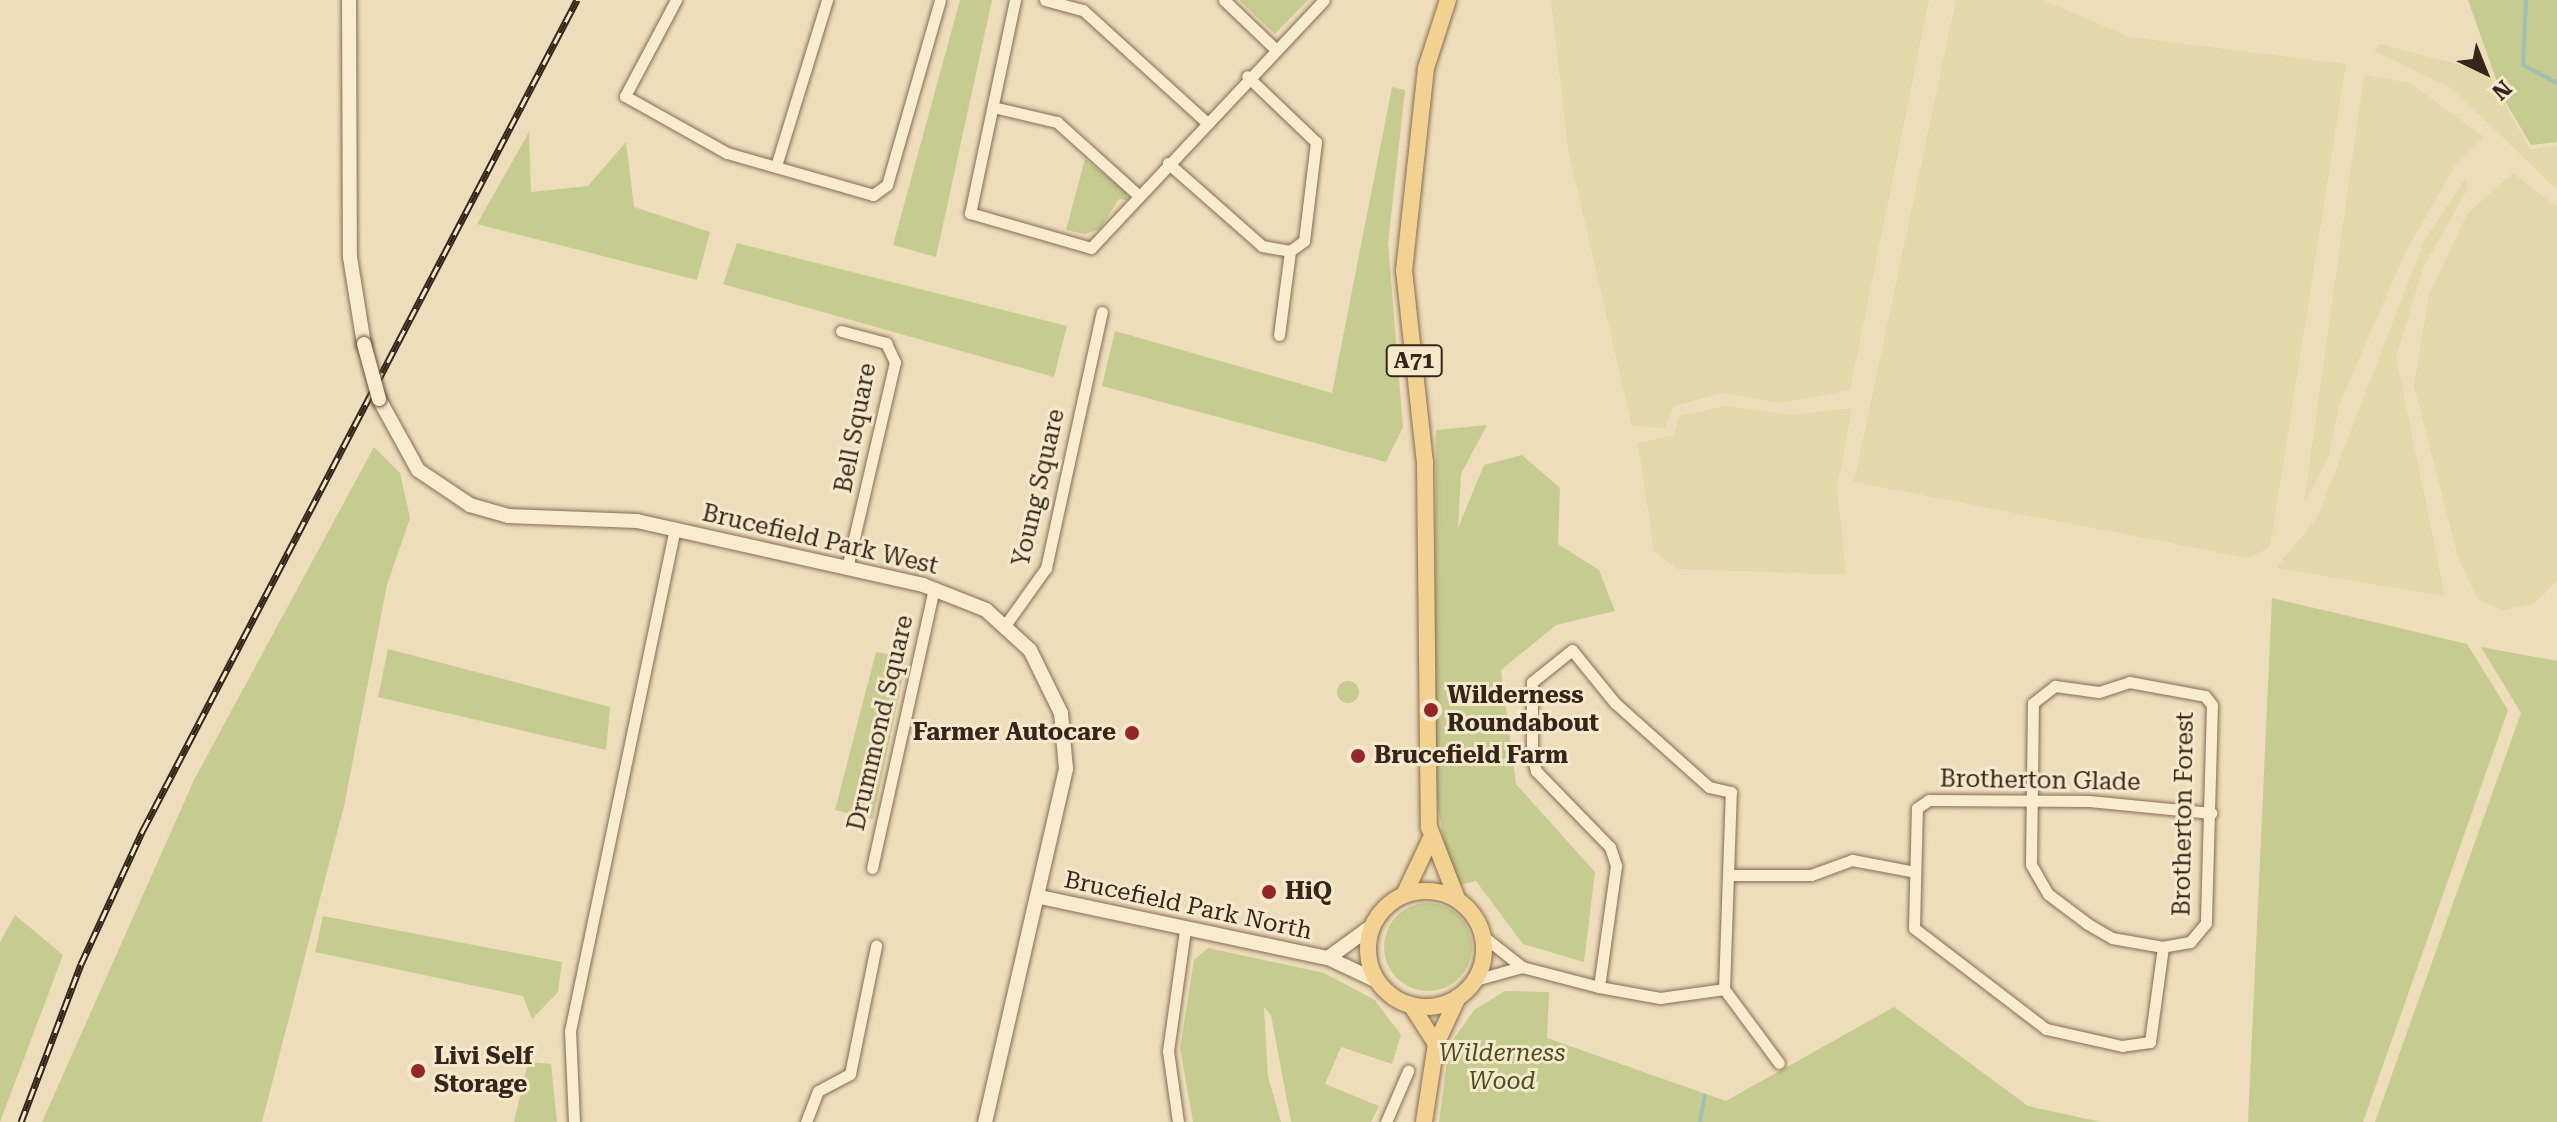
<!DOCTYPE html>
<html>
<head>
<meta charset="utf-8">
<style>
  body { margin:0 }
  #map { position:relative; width:2557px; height:1122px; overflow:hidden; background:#edb; font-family:"Roboto Serif",serif }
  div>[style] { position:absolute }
  .farmland>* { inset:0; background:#e3d8a9 }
  .green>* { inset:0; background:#c6cb90 }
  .round { border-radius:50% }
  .stream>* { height:4px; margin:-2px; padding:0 2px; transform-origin:2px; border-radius:2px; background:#a0beb5 }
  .roads { filter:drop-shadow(0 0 2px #856d55) drop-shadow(0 0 2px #856d55) }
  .street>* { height:11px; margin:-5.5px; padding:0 5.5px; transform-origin:5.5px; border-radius:5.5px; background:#f9ebce }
  .secondary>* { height:14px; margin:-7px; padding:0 7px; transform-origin:7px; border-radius:7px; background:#f9ebce }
  .primary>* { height:16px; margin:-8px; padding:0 8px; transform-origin:8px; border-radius:8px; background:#f3d291 }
  .primary>.ring { margin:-8px; padding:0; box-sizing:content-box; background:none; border:16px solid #f3d291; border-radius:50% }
  .rail>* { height:7px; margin-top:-3.5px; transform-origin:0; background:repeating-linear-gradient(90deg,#f5e8cb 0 12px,#34261a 0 24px); box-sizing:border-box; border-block:2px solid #34261a }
  .bridges { filter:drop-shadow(0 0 2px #664e39) drop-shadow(0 0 2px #664e39) }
  .secondary-bridge>* { height:14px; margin:-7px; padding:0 7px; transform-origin:7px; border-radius:7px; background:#f9ebce }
  .dots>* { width:22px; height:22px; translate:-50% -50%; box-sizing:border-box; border:4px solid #f5e8cb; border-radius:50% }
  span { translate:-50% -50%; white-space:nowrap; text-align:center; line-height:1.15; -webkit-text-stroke:6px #f5e8cb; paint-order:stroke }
  .shield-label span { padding:2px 6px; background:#f5e8cb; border:2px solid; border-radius:6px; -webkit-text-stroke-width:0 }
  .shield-label { font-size:22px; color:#34261a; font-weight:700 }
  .street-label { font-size:24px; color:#34261a }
  .poi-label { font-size:24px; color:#34261a; font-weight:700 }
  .left { translate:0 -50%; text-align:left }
  .right { translate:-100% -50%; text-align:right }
  .park-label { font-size:24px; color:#465021; font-style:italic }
  .north { position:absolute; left:2445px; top:32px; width:80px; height:80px; -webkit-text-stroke:6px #f5e8cb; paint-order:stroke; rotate:137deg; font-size:22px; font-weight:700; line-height:32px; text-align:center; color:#34261a }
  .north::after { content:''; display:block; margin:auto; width:28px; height:36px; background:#34261a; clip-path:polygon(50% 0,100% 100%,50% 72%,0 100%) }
</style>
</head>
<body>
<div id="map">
  <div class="farmland">
    <div style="clip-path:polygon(1551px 0,1929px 0,1850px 390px,1780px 403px,1722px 393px,1674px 406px,1665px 428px,1632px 426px,1568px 149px)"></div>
    <div style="clip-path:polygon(1956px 0,2043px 0,2130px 37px,2346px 64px,2270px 547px,2249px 558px,1854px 482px)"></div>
    <div style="clip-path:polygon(2380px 44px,2487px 72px,2530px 149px,2557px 146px,2557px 190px,2453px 89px,2374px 51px)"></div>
    <div style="clip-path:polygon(2364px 75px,2410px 83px,2484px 137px,2455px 166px,2406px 251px,2339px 405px,2328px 459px,2304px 503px)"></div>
    <div style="clip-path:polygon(2513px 173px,2557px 207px,2557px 580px,2534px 604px,2504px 610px,2478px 600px,2459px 560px,2414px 386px,2429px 295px,2467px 214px)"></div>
    <div style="clip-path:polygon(2465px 179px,2467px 190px,2423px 268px,2396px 357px,2445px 596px,2276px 568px,2317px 518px,2425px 239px)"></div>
    <div style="clip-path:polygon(1725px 406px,1792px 415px,1852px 408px,1837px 488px,1846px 575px,1677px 569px,1654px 551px,1638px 443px,1674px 435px,1679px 416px)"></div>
  </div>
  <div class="green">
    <div style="clip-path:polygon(960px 0,992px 0,936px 257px,893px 245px)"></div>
    <div style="clip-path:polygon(1239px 0,1308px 0,1275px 34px)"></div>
    <div style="clip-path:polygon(2468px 0,2557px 0,2557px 142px,2531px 145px,2502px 96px)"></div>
    <div style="clip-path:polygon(1392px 87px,1405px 90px,1388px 243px,1403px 427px,1386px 462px,1102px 386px,1115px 331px,1332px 393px)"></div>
    <div style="clip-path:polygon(529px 132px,531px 192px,588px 186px,626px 142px,634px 207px,710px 232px,697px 280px,477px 224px)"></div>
    <div style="clip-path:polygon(1085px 159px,1126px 192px,1127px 200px,1119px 199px,1100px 229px,1085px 234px,1066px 230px)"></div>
    <div style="clip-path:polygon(737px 243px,1067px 326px,1054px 377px,723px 284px)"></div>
    <div style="clip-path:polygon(1487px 425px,1461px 474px,1458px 528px,1484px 465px,1522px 455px,1560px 488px,1558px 544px,1599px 570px,1615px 611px,1556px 625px,1501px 670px,1516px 784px,1595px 872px,1584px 962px,1523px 944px,1476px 881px,1459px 885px,1445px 848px,1434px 781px,1436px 430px)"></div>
    <div style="clip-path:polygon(374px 447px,400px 473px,410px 518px,387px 585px,344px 806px,262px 1122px,42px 1122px,194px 780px)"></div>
    <div style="clip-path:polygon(2272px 598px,2467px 644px,2508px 710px,2363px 1122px,2248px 1122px)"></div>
    <div style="clip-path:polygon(2481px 647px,2557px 661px,2557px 1122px,2375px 1122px,2521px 713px)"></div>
    <div style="clip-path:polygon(388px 649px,610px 707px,606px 750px,378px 697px)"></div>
    <div style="clip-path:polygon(876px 652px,907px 657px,873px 819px,835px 810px)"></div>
    <div class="round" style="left:1337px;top:681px;width:22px;height:22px"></div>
    <div class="round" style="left:1384px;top:903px;width:88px;height:88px"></div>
    <div style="clip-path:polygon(15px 915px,63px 955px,0 1122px,0 942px)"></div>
    <div style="clip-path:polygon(323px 916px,562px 962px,558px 992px,532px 1019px,523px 996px,315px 952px)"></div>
    <div style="clip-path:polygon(1208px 948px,1324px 973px,1375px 1000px,1401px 1035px,1392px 1064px,1341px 1047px,1325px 1084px,1379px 1106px,1371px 1122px,1291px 1122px,1271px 1015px,1264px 1007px,1268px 1076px,1281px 1122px,1193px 1122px,1180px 1048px,1194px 960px)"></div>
    <div style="clip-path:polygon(1505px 991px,1549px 992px,1547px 1038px,1726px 1101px,1894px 1007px,2028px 1106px,2101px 1122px,1439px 1122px,1449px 1046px,1474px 1010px)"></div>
    <div style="clip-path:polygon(528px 1062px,551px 1064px,557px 1122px,514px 1122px)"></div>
  </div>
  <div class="stream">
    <div style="left:2526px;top:0;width:65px;rotate:92.6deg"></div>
    <div style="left:2523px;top:65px;width:38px;rotate:28deg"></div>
    <div style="left:1700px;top:1122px;width:27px;rotate:-80deg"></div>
  </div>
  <div class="roads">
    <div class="street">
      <div style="left:676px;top:0;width:109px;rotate:118deg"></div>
      <div style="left:625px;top:96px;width:117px;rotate:29.2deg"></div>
      <div style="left:727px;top:153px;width:152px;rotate:16deg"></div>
      <div style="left:873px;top:195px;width:17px;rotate:-36deg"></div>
      <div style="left:887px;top:185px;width:192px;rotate:-74deg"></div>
      <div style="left:1015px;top:0;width:218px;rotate:101.9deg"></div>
      <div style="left:970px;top:213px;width:126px;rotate:16.1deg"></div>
      <div style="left:1091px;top:248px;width:340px;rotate:-46.8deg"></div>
      <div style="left:1045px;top:0;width:39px;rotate:15deg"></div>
      <div style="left:1083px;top:10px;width:165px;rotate:42.3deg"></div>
      <div style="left:1224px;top:0;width:68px;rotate:43.8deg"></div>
      <div style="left:993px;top:107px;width:66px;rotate:13.2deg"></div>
      <div style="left:1057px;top:122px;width:109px;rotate:42deg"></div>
      <div style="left:1168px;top:163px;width:125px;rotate:41.4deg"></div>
      <div style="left:1262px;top:246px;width:28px;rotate:10deg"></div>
      <div style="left:1290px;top:251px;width:17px;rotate:-36deg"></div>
      <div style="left:1304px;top:241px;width:100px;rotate:-83.1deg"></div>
      <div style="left:1316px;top:142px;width:95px;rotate:-136.3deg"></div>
      <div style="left:776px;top:166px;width:174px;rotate:-72.9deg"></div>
      <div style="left:841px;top:331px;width:47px;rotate:14.9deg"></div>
      <div style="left:886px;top:343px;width:21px;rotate:65deg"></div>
      <div style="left:895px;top:362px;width:212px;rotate:103.1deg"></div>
      <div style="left:1279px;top:335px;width:85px;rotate:-82.5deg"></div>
      <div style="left:1006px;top:624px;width:69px;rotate:-54.5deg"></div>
      <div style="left:1046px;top:568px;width:262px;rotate:-77.7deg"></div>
      <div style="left:2129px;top:682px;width:77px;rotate:10.4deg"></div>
      <div style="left:2205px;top:696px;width:11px;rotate:52deg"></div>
      <div style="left:2212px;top:705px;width:218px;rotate:91.6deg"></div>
      <div style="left:2206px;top:923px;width:25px;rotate:130deg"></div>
      <div style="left:2190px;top:942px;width:27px;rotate:170deg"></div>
      <div style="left:2163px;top:947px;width:52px;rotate:-170deg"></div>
      <div style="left:2112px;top:938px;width:28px;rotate:-150deg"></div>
      <div style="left:2088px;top:924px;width:50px;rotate:-143.1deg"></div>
      <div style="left:2048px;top:894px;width:34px;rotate:-120deg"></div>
      <div style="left:2031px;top:864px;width:161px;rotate:-89.3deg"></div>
      <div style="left:2033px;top:703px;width:28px;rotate:-38deg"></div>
      <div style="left:2055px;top:686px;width:44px;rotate:7.8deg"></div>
      <div style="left:2099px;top:692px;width:32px;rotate:-18deg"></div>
      <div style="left:872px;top:868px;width:287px;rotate:-77.5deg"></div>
      <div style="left:1732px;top:875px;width:79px"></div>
      <div style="left:1811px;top:875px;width:44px;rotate:-20.1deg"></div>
      <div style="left:1852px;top:860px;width:60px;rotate:10.6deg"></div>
      <div style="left:1483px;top:936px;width:50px;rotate:38.5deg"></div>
      <div style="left:1522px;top:967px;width:80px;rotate:14.6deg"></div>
      <div style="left:1599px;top:987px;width:62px;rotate:10.2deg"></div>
      <div style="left:1660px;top:998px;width:65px;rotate:-8deg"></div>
      <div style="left:1724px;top:989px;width:197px;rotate:-88deg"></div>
      <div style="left:1731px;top:792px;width:23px;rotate:-167deg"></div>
      <div style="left:1709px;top:787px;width:126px;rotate:-138.2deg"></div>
      <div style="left:1615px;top:703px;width:68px;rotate:-129.1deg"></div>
      <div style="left:1572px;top:650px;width:51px;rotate:141.3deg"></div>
      <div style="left:1532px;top:682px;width:73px;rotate:90deg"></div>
      <div style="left:1532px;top:755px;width:16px;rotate:76deg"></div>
      <div style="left:1536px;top:771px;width:106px;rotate:45.8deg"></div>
      <div style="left:1610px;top:847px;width:20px;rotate:72deg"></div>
      <div style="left:1616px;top:866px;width:122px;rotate:98deg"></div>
      <div style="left:2163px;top:947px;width:96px;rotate:97.8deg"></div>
      <div style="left:2150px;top:1042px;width:28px;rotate:172deg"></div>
      <div style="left:2122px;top:1046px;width:78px;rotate:-167.4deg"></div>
      <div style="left:2046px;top:1029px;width:166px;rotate:-142.6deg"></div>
      <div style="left:1914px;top:928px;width:120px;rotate:-88.6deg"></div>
      <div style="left:1917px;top:808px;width:14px;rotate:-34deg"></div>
      <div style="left:1929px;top:800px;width:160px;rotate:0.4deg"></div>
      <div style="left:2089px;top:801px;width:123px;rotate:5.6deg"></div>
      <div style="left:1475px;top:980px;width:49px;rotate:-15.5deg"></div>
      <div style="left:1724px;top:989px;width:92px;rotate:53.4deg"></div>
      <div style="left:574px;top:1122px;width:91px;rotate:-92.5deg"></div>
      <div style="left:570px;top:1031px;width:514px;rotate:-78.21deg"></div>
      <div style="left:806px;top:1122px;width:33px;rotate:-69deg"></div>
      <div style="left:818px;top:1091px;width:36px;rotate:-28deg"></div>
      <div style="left:850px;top:1074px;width:131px;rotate:-78.5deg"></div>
      <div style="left:1178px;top:1122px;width:72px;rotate:-98deg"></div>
      <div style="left:1168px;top:1051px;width:122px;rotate:-82deg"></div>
      <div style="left:1386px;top:1122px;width:56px;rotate:-66.7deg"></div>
    </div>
    <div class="secondary">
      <div style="left:349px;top:0;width:257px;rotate:89.8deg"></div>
      <div style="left:350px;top:257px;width:88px;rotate:80.9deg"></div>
      <div style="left:379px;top:399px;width:81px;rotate:61.2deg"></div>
      <div style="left:418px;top:470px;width:63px;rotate:33.9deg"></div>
      <div style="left:470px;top:505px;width:40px;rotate:16deg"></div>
      <div style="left:508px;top:516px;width:129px;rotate:2.2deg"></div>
      <div style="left:637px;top:521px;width:293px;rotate:12.6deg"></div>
      <div style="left:923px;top:585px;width:68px;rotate:21.6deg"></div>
      <div style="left:986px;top:610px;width:59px;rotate:42.3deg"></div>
      <div style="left:1030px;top:650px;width:70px;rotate:63.8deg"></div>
      <div style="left:1061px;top:713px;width:56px;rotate:84.9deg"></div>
      <div style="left:1066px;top:769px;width:362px;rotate:102.9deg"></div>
      <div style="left:1040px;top:897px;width:294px;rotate:12deg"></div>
      <div style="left:1328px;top:958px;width:54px;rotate:25.1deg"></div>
      <div style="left:1328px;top:958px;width:54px;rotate:-36deg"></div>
    </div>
    <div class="primary">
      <div style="left:1448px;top:0;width:71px;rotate:107.9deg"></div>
      <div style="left:1426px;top:68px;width:203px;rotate:96.2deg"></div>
      <div style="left:1404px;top:270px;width:193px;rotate:83.8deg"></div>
      <div style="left:1425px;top:462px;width:365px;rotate:89.4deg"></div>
      <div style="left:1429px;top:827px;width:77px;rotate:68.7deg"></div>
      <div class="ring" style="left:1368px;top:891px;width:100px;height:100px"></div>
      <div style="left:1404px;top:895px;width:61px;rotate:-64.7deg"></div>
      <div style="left:1411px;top:1005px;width:46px;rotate:57.3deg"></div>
      <div style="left:1424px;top:1122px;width:79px;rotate:-81.3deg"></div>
      <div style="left:1436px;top:1044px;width:52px;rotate:-64.9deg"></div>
    </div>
  </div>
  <div class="rail">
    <div style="left:21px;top:1122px;width:169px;rotate:-69.2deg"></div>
    <div style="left:81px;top:964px;width:148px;rotate:-65.2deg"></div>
    <div style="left:143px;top:830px;width:937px;rotate:-62.4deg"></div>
  </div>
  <div class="bridges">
    <div class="secondary-bridge">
      <div style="left:364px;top:344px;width:57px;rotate:74.7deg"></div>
    </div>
  </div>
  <div class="dots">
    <div style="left:1431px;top:710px;background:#942529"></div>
    <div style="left:1132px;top:733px;background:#942529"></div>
    <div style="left:1358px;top:756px;background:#942529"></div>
    <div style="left:1269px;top:892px;background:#942529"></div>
    <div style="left:418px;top:1071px;background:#942529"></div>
  </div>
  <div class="shield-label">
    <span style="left:1414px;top:361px">A71</span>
  </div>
  <div class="street-label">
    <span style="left:856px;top:428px;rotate:-79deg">Bell Square</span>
    <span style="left:1039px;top:488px;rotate:-77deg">Young Square</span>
    <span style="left:820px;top:540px;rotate:13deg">Brucefield Park West</span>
    <span style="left:881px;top:723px;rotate:-77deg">Drummond Square</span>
    <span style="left:2040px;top:781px;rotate:1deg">Brotherton Glade</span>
    <span style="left:2184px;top:814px;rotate:-89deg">Brotherton Forest</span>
    <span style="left:1188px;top:906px;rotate:12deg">Brucefield Park North</span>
  </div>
  <div class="poi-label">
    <span class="left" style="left:1447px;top:710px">Wilderness<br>Roundabout</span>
    <span class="right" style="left:1116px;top:733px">Farmer Autocare</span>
    <span class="left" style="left:1374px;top:756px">Brucefield Farm</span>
    <span class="left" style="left:1285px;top:892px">HiQ</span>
    <span class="left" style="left:434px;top:1071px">Livi Self<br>Storage</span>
  </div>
  <div class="park-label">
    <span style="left:1502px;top:1068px">Wilderness<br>Wood</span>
  </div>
  <div class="north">N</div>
</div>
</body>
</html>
